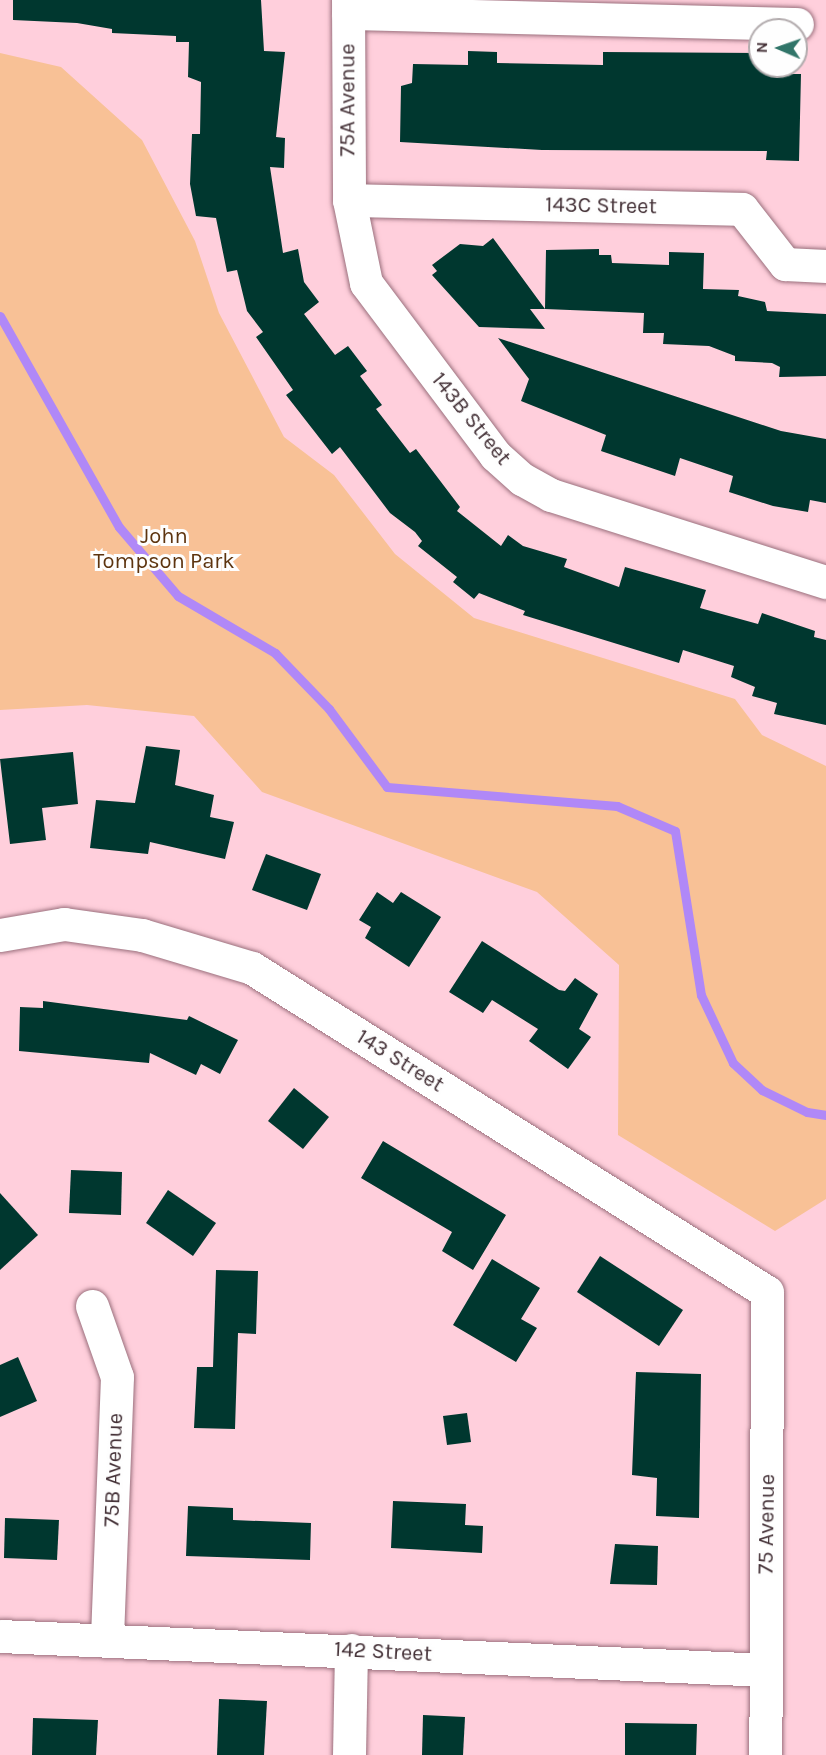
<!DOCTYPE html>
<html>
<head>
<meta charset="utf-8">
<style>
  body { margin:0 }
  #map { position:relative; width:826px; height:1755px; overflow:hidden; background:#ffcfdc; font-family:Karla,sans-serif }
  div>[style] { position:absolute }
  .green>* { inset:0; background:#f8c196 }
  .stream>* { height:9px; margin:-4.5px; padding:0 4.5px; transform-origin:4.5px; border-radius:4.5px; background:#b088f7 }
  .building>* { inset:0; background:#00372f }
  .roads { filter:drop-shadow(0 0 2px #9b707d) drop-shadow(0 0 2px #9b707d) }
  .minor>* { height:33px; margin:-16.5px; padding:0 16.5px; transform-origin:16.5px; border-radius:16.5px; background:#fff }
  span { translate:-50% -50%; white-space:nowrap; text-align:center; line-height:1.15; -webkit-text-stroke:6px #fefefe; paint-order:stroke }
  .street-label { font-size:22px; color:#433036 }
  .park-label { font-size:22px; color:#5d340f }
  .north { position:absolute; left:748px; top:18px; width:60px; height:60px; box-sizing:border-box; background:#fefefe; border:2px solid #b3acae; border-radius:50%; rotate:272deg; font-size:16px; font-weight:700; line-height:24px; text-align:center; color:#433036 }
  .north::after { content:''; display:block; margin:auto; width:21px; height:27px; background:#317569; clip-path:polygon(50% 0,100% 100%,50% 72%,0 100%) }
</style>
</head>
<body>
<div id="map">
  <div class="green">
    <div style="clip-path:polygon(0 53px,61px 67px,142px 140px,195px 241px,219px 313px,284px 437px,334px 475px,395px 554px,474px 618px,735px 699px,762px 735px,826px 766px,826px 1199px,775px 1231px,618px 1135px,619px 965px,537px 892px,262px 792px,194px 716px,87px 705px,0 710px)"></div>
  </div>
  <div class="stream">
    <div style="left:0;top:316px;width:242px;rotate:60.6deg"></div>
    <div style="left:119px;top:527px;width:91px;rotate:49.5deg"></div>
    <div style="left:178px;top:596px;width:113px;rotate:30.4deg"></div>
    <div style="left:275px;top:653px;width:78px;rotate:46deg"></div>
    <div style="left:329px;top:709px;width:97px;rotate:53.4deg"></div>
    <div style="left:387px;top:787px;width:231px;rotate:4.7deg"></div>
    <div style="left:617px;top:806px;width:63px;rotate:23.3deg"></div>
    <div style="left:675px;top:831px;width:166px;rotate:81deg"></div>
    <div style="left:701px;top:995px;width:75px;rotate:64.8deg"></div>
    <div style="left:733px;top:1063px;width:40px;rotate:43deg"></div>
    <div style="left:762px;top:1090px;width:50px;rotate:26.1deg"></div>
    <div style="left:807px;top:1112px;width:19px;rotate:9deg"></div>
  </div>
  <div class="building">
    <div style="clip-path:polygon(13px 0,261px 0,264px 51px,285px 52px,276px 137px,285px 138px,284px 168px,270px 167px,283px 253px,298px 249px,304px 282px,319px 302px,304px 314px,335px 355px,348px 346px,367px 371px,360px 376px,382px 405px,376px 409px,410px 453px,416px 449px,460px 507px,457px 511px,501px 546px,508px 535px,523px 546px,567px 559px,564px 567px,619px 587px,625px 567px,706px 590px,700px 608px,758px 624px,762px 613px,815px 631px,814px 637px,826px 640px,826px 725px,774px 714px,777px 703px,752px 696px,755px 687px,731px 677px,734px 666px,683px 650px,679px 663px,523px 615px,525px 611px,479px 593px,474px 599px,453px 582px,457px 577px,418px 546px,422px 541px,415px 532px,390px 513px,340px 447px,332px 454px,286px 395px,293px 390px,256px 337px,263px 332px,247px 311px,237px 270px,227px 272px,216px 218px,196px 216px,190px 184px,192px 134px,200px 134px,201px 82px,188px 77px,189px 42px,176px 42px,176px 36px,112px 33px,112px 29px,77px 23px,13px 20px)"></div>
    <div style="clip-path:polygon(468px 51px,497px 52px,497px 63px,603px 65px,603px 52px,760px 53px,760px 66px,781px 66px,781px 74px,801px 74px,799px 161px,766px 160px,767px 151px,542px 150px,400px 142px,401px 86px,412px 83px,413px 64px,468px 65px)"></div>
    <div style="clip-path:polygon(493px 238px,545px 309px,530px 309px,545px 329px,479px 327px,432px 275px,437px 271px,432px 265px,460px 244px,483px 246px)"></div>
    <div style="clip-path:polygon(599px 249px,599px 255px,611px 255px,612px 263px,669px 265px,669px 252px,704px 253px,703px 289px,739px 290px,738px 296px,765px 302px,767px 311px,826px 314px,826px 376px,779px 377px,780px 367px,772px 363px,735px 361px,735px 356px,709px 346px,663px 344px,664px 333px,643px 333px,644px 313px,545px 309px,546px 250px)"></div>
    <div style="clip-path:polygon(498px 338px,781px 431px,826px 439px,826px 503px,810px 500px,808px 512px,773px 506px,729px 492px,733px 476px,680px 458px,675px 476px,601px 451px,606px 435px,521px 401px,529px 379px)"></div>
    <div style="clip-path:polygon(146px 746px,180px 750px,175px 785px,214px 795px,210px 817px,234px 822px,225px 859px,150px 842px,148px 854px,90px 848px,96px 800px,135px 803px)"></div>
    <div style="clip-path:polygon(73px 752px,78px 804px,42px 808px,46px 840px,10px 844px,0 759px)"></div>
    <div style="clip-path:polygon(266px 854px,321px 874px,307px 910px,252px 890px)"></div>
    <div style="clip-path:polygon(377px 892px,393px 903px,401px 892px,441px 917px,409px 967px,365px 938px,371px 927px,359px 920px)"></div>
    <div style="clip-path:polygon(482px 941px,559px 990px,565px 991px,575px 978px,598px 994px,579px 1029px,591px 1037px,568px 1069px,529px 1041px,538px 1029px,492px 1000px,483px 1013px,449px 992px)"></div>
    <div style="clip-path:polygon(43px 1001px,187px 1020px,189px 1016px,238px 1040px,220px 1074px,201px 1064px,196px 1075px,150px 1053px,149px 1063px,19px 1051px,20px 1007px,43px 1008px)"></div>
    <div style="clip-path:polygon(294px 1088px,329px 1117px,303px 1149px,268px 1121px)"></div>
    <div style="clip-path:polygon(383px 1141px,506px 1215px,473px 1270px,442px 1251px,452px 1232px,361px 1178px)"></div>
    <div style="clip-path:polygon(71px 1170px,122px 1172px,121px 1215px,69px 1213px)"></div>
    <div style="clip-path:polygon(168px 1190px,216px 1223px,193px 1256px,146px 1223px)"></div>
    <div style="clip-path:polygon(0 1193px,38px 1235px,0 1270px)"></div>
    <div style="clip-path:polygon(600px 1256px,683px 1310px,659px 1346px,577px 1292px)"></div>
    <div style="clip-path:polygon(492px 1259px,540px 1288px,521px 1319px,537px 1328px,516px 1362px,453px 1325px)"></div>
    <div style="clip-path:polygon(216px 1270px,258px 1271px,256px 1334px,238px 1333px,235px 1429px,194px 1428px,197px 1367px,213px 1367px)"></div>
    <div style="clip-path:polygon(18px 1357px,37px 1401px,0 1417px,0 1365px)"></div>
    <div style="clip-path:polygon(636px 1372px,701px 1374px,699px 1518px,656px 1516px,657px 1478px,632px 1475px)"></div>
    <div style="clip-path:polygon(467px 1413px,471px 1442px,447px 1445px,443px 1416px)"></div>
    <div style="clip-path:polygon(393px 1501px,466px 1504px,465px 1525px,483px 1526px,482px 1553px,391px 1548px)"></div>
    <div style="clip-path:polygon(188px 1506px,233px 1508px,233px 1520px,311px 1523px,310px 1560px,186px 1556px)"></div>
    <div style="clip-path:polygon(5px 1518px,59px 1520px,57px 1560px,4px 1558px)"></div>
    <div style="clip-path:polygon(615px 1544px,658px 1546px,657px 1585px,610px 1584px)"></div>
    <div style="clip-path:polygon(219px 1699px,267px 1701px,264px 1755px,217px 1755px)"></div>
    <div style="clip-path:polygon(423px 1715px,465px 1717px,463px 1755px,422px 1755px)"></div>
    <div style="clip-path:polygon(33px 1718px,98px 1720px,96px 1755px,32px 1755px)"></div>
    <div style="clip-path:polygon(625px 1723px,697px 1724px,696px 1755px,625px 1755px)"></div>
  </div>
  <div class="roads">
    <div class="minor">
      <div style="left:348px;top:0;width:200px;rotate:89.7deg"></div>
      <div style="left:349px;top:200px;width:85px;rotate:78.4deg"></div>
      <div style="left:366px;top:283px;width:215px;rotate:53.1deg"></div>
      <div style="left:495px;top:455px;width:36px;rotate:42deg"></div>
      <div style="left:522px;top:479px;width:33px;rotate:29deg"></div>
      <div style="left:551px;top:495px;width:288px;rotate:17.6deg"></div>
      <div style="left:348px;top:13px;width:449px;rotate:1.4deg"></div>
      <div style="left:349px;top:200px;width:393px;rotate:1.3deg"></div>
      <div style="left:742px;top:209px;width:70px;rotate:52deg"></div>
      <div style="left:785px;top:264px;width:41px;rotate:2.8deg"></div>
      <div style="left:0;top:935px;width:65px;rotate:-9.8deg"></div>
      <div style="left:64px;top:924px;width:79px;rotate:8deg"></div>
      <div style="left:142px;top:935px;width:115px;rotate:16.7deg"></div>
      <div style="left:252px;top:968px;width:608px;rotate:32.18deg"></div>
      <div style="left:767px;top:1292px;width:463px;rotate:90.2deg"></div>
      <div style="left:92px;top:1306px;width:75px;rotate:70.6deg"></div>
      <div style="left:117px;top:1377px;width:262px;rotate:92.2deg"></div>
      <div style="left:0;top:1636px;width:767px;rotate:2.54deg"></div>
      <div style="left:349px;top:1755px;width:105px;rotate:-88.9deg"></div>
    </div>
  </div>
  <div class="street-label">
    <span style="left:348px;top:100px;rotate:-90deg">75A Avenue</span>
    <span style="left:601px;top:206px;rotate:1deg">143C Street</span>
    <span style="left:471px;top:419px;rotate:51deg">143B Street</span>
    <span style="left:400px;top:1061px;rotate:32deg">143 Street</span>
    <span style="left:114px;top:1470px;rotate:-88deg">75B Avenue</span>
    <span style="left:767px;top:1524px;rotate:-89deg">75 Avenue</span>
    <span style="left:383px;top:1652px;rotate:3deg">142 Street</span>
  </div>
  <div class="park-label">
    <span style="left:164px;top:549px">John<br>Tompson Park</span>
  </div>
  <div class="north">N</div>
</div>
</body>
</html>
